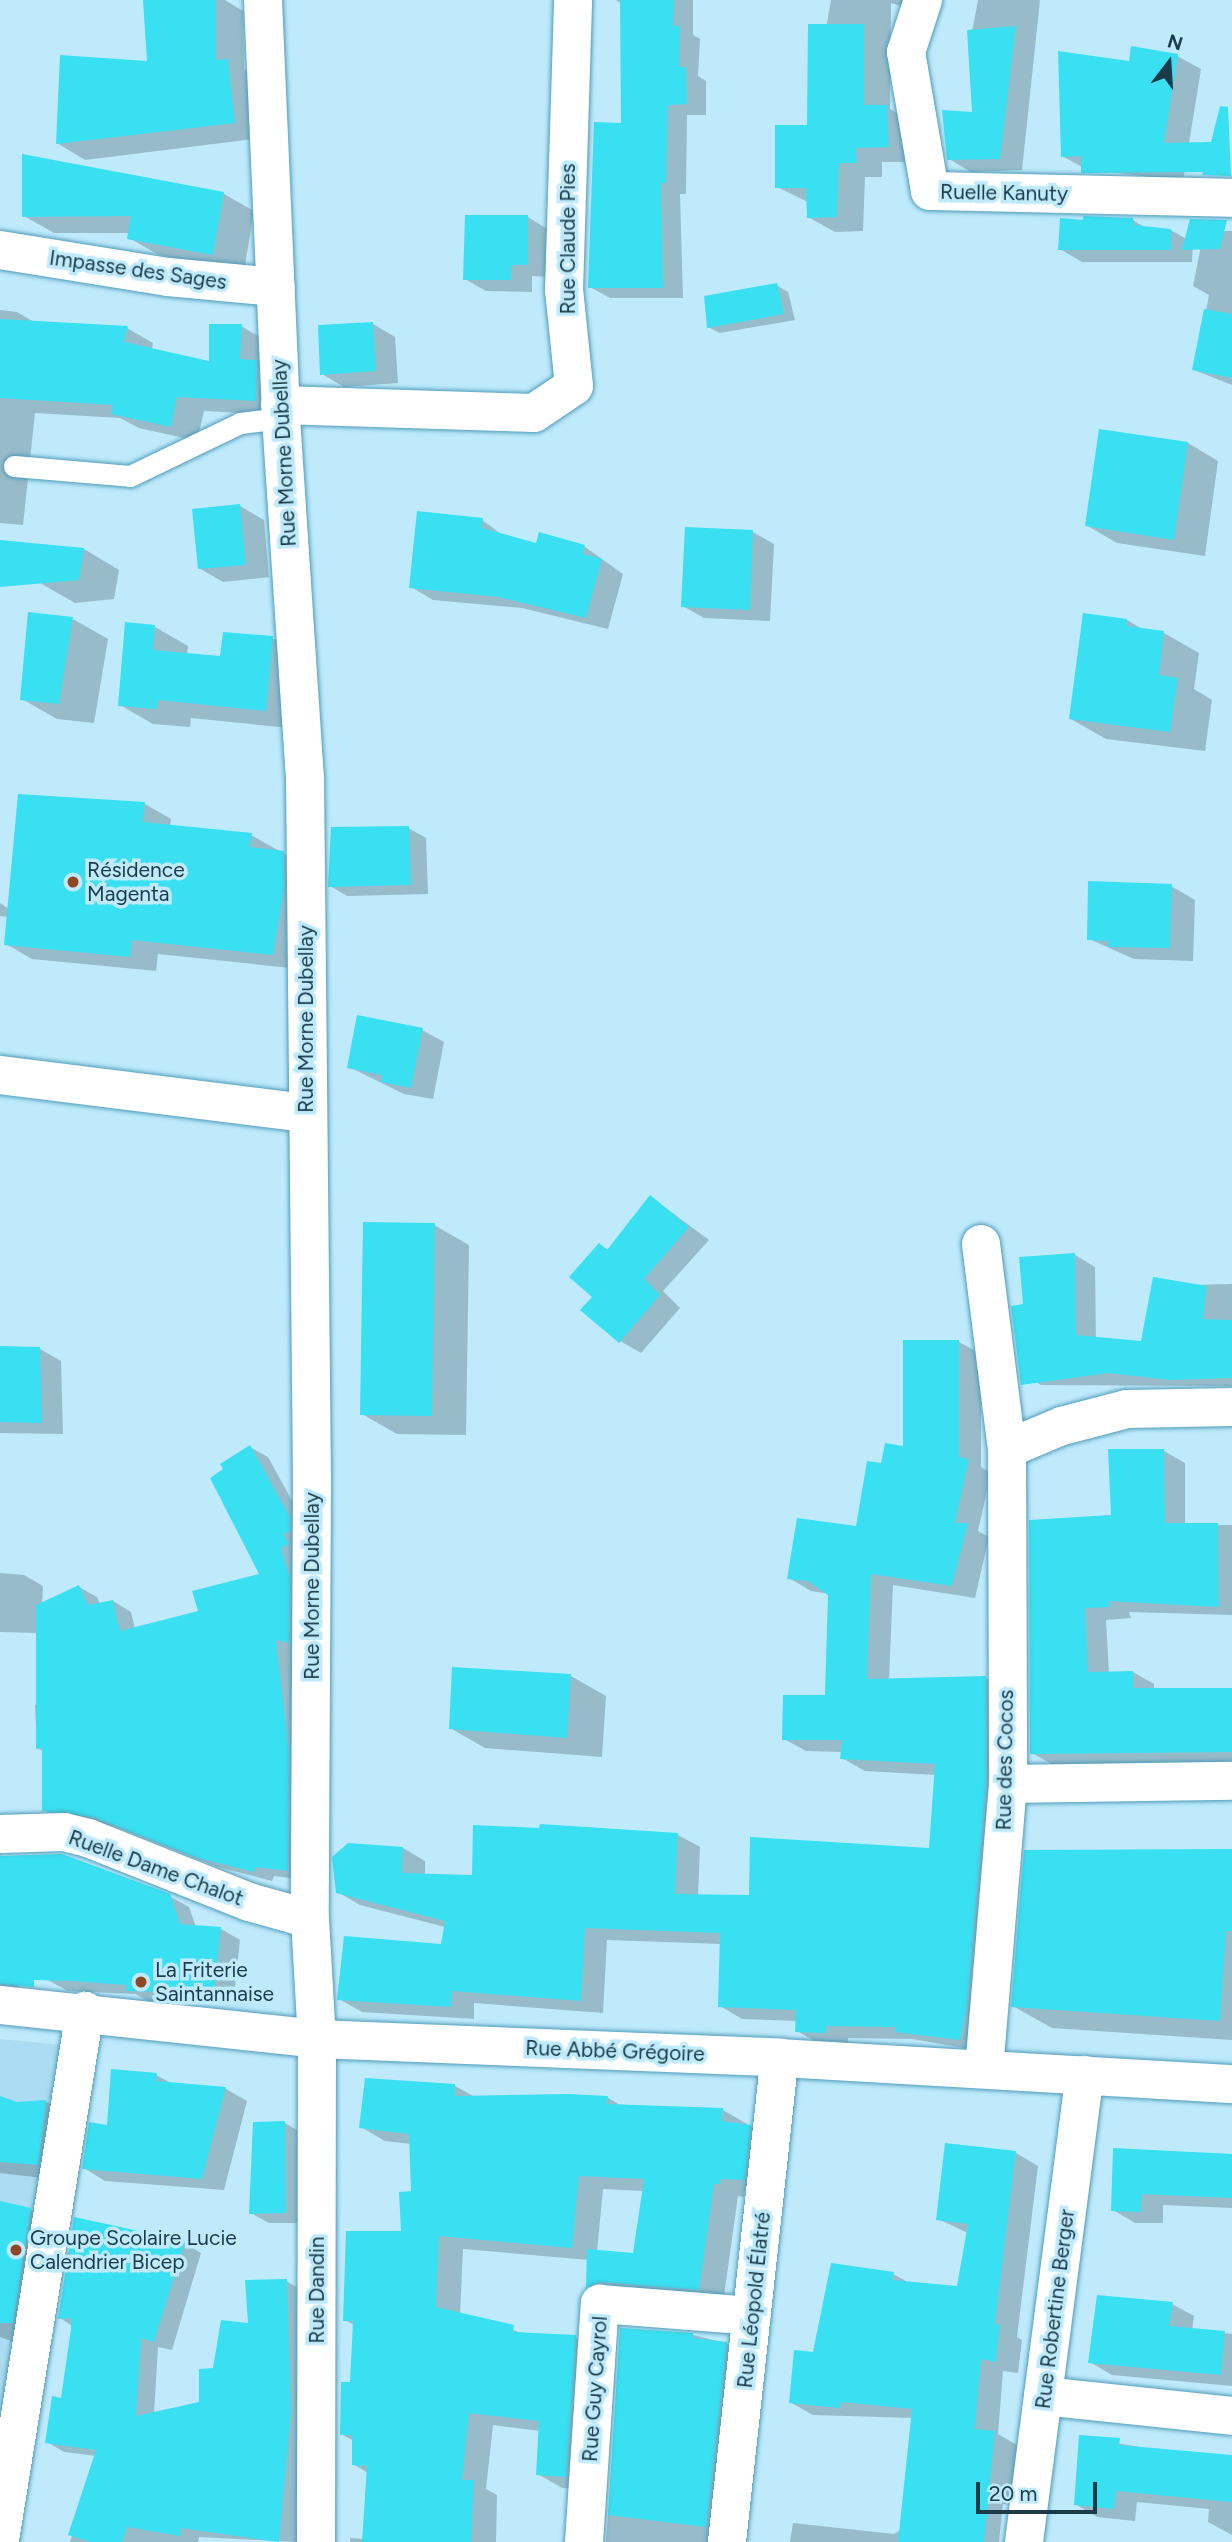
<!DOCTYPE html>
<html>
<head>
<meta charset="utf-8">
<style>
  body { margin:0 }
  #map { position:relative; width:1232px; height:2542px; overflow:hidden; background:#beeafc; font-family:Figtree,sans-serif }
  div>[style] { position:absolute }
  .built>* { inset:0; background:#acdcf1 }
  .shadow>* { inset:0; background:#0003 }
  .building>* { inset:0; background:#39e0f1 }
  .roads { filter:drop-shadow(0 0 2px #4f9cb9) drop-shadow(0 0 2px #4f9cb9) }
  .lane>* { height:21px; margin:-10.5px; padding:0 10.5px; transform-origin:10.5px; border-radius:10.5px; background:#fff }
  .street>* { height:38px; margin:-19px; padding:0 19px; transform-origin:19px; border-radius:19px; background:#fff }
  .dots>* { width:19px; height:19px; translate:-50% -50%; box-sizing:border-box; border:4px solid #beeafc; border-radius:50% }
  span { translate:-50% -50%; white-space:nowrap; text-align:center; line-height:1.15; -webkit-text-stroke:7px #beeafc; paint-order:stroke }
  .street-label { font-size:21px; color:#1a3b47 }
  .poi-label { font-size:21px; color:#1a3b47 }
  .left { translate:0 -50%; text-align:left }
  .north { position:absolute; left:1134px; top:28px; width:70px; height:70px; -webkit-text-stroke:5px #beeafc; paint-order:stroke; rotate:17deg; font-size:19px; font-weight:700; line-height:28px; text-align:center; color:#1a3b47 }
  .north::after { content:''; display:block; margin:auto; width:24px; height:32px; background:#1a3b47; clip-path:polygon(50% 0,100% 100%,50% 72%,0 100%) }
  .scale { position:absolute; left:976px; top:2482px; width:121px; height:32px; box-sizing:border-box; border:4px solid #1a3b47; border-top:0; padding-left:9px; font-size:21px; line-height:24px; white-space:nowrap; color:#1a3b47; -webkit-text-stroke:5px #beeafc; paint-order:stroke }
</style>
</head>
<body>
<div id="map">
  <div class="built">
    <div style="clip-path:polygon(0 2039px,64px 2045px,0 2464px)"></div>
  </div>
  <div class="shadow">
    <div style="clip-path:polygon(145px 0,225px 0,243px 11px,244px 70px,256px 77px,262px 138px,85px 160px,57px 143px,149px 63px)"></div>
    <div style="clip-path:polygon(616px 0,693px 0,693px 35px,700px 39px,698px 76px,706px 81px,706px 115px,687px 115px,686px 194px,680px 194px,683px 298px,610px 298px,590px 287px,623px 125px,622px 4px)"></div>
    <div style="clip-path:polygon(831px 0,931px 0,926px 14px,891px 3px,890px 109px,913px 122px,915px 162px,882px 162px,882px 177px,865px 177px,863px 231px,835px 232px,808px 217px,808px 202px,777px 187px,809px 127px)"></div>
    <div style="clip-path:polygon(978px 0,1040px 0,1022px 170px,971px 172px,949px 159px,974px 114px,972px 32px)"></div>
    <div style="clip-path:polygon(1177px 56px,1201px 69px,1183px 181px,1086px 169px,1062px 156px,1130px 63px)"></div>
    <div style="clip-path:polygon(24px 157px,224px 194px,254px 211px,244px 271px,159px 255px,129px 238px,130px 233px,54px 233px,24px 216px)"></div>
    <div style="clip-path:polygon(528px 217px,549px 230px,549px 277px,532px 276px,532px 292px,486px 291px,465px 279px)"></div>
    <div style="clip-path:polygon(1131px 219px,1146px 228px,1171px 230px,1193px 243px,1192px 262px,1082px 262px,1060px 249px,1062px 220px)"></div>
    <div style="clip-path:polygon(1204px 231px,1232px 231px,1232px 385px,1194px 370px,1209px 295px,1193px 286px)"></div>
    <div style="clip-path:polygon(776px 285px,788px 292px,795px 320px,720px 333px,708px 327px)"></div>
    <div style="clip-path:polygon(0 310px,17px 312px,36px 323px,127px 328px,153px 343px,152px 350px,211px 363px,241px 326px,267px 341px,281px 415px,204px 411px,197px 441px,139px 428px,120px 418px,35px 413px,23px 525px,0 523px)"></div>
    <div style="clip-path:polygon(373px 324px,395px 337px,398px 383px,344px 387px,322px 374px)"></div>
    <div style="clip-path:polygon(1188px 443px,1218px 461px,1205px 556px,1117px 543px,1086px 525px)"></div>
    <div style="clip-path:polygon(240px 506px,264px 520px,269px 577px,223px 582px,199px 568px)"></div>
    <div style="clip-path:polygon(482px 520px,504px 536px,537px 546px,585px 547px,623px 574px,608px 629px,522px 608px,433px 600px,411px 587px)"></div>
    <div style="clip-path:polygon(686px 529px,753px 532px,774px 544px,770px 621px,704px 618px,683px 606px)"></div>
    <div style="clip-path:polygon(43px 545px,84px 549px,119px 570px,114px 599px,75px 603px,40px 583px)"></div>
    <div style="clip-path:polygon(73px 619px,108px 639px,94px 723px,57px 719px,22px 699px)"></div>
    <div style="clip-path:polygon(1127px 620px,1144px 630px,1164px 633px,1199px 653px,1194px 689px,1212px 700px,1205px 751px,1106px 739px,1071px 719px)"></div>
    <div style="clip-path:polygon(155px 627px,188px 646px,187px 655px,222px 658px,272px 638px,306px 657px,299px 729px,191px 718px,190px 727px,153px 724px,120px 705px)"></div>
    <div style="clip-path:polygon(145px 804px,171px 819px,170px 827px,251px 835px,310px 868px,300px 969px,158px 954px,156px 971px,32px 959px,6px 944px,8px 917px,0 916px,0 903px,9px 909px)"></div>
    <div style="clip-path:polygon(408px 828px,426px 838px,428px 894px,347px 896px,330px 886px)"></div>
    <div style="clip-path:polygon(1171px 886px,1195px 900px,1193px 961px,1134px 959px,1089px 939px)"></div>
    <div style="clip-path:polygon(422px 1030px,444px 1042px,433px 1099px,404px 1094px,349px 1067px)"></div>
    <div style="clip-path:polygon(651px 1197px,709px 1240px,663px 1291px,680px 1308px,641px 1353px,620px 1341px,594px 1297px,600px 1245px,609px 1250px)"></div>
    <div style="clip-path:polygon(434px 1225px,469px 1245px,466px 1435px,397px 1434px,362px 1414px)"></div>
    <div style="clip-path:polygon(1075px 1255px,1095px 1267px,1096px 1338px,1142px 1343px,1189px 1285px,1232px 1284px,1232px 1386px,1041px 1385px,1021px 1373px,1024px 1306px)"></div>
    <div style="clip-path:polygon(959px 1342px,981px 1354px,981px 1467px,991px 1473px,978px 1531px,989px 1537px,975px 1598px,893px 1585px,889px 1680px,985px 1678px,1008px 1691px,982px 2051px,912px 2039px,848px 2038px,848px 2045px,820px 2044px,797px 2031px,798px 2021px,742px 2019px,720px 2006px,722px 1944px,607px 1940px,603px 2013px,474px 2003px,474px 2019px,362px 2012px,339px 1999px,442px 1946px,445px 1927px,360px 1905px,338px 1892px,403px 1848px,425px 1861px,425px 1875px,473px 1877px,678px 1835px,700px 1847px,698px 1896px,750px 1896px,930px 1849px,936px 1775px,865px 1771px,842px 1758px,843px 1752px,806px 1751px,784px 1739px,826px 1697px,830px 1594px,811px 1591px,789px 1578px,858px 1528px,882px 1465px,904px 1448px)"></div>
    <div style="clip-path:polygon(0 1348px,40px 1349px,61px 1361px,63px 1434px,0 1433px)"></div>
    <div style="clip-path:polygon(250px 1447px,268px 1457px,307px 1528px,306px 1880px,274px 1876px,272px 1881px,218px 1867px,113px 1826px,62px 1820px,44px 1810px,43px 1751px,37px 1748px,35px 1705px,39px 1704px,38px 1633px,0 1632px,0 1573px,24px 1575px,43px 1586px,42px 1604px,79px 1587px,97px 1597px,100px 1604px,113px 1601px,131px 1612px,135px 1629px,200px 1613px,262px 1575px)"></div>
    <div style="clip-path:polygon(1164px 1451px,1185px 1463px,1185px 1525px,1232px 1525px,1232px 1615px,1129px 1612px,1131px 1618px,1106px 1620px,1109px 1673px,1133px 1672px,1154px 1684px,1154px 1690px,1232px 1690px,1232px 1764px,1053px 1765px,1032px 1753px,1113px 1517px)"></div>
    <div style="clip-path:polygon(571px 1676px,606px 1696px,602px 1757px,485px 1748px,450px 1728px)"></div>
    <div style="clip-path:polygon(1232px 1850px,1232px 2040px,1052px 2028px,1013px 2006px)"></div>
    <div style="clip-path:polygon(0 1854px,4px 1862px,20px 1993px,0 1991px)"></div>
    <div style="clip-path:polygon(45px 1857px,81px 1861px,169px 1896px,189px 1907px,196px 1927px,221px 1929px,240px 1940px,233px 2004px,147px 2001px,136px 1994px,68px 1991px,48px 1980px)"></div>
    <div style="clip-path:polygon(156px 2075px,173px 2084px,226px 2089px,247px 2101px,224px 2190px,105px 2181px,84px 2168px,108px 2127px)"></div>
    <div style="clip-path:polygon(evenodd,455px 2086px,475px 2097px,608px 2098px,622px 2106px,723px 2110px,774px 2140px,768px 2193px,744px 2191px,744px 2197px,738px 2196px,723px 2303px,611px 2301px,588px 2287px,589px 2260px,463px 2249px,460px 2315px,526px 2334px,575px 2337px,599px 2351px,590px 2490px,562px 2488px,538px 2474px,540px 2431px,493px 2425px,486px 2489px,497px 2495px,496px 2542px,350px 2542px,350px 2538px,364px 2539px,368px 2473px,353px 2464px,354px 2441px,341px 2434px,352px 2384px,354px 2325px,345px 2320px,402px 2233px,412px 2193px,411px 2144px,385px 2141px,361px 2127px,455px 2086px,603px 2189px,644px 2191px,635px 2254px,597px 2252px,603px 2189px)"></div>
    <div style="clip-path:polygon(0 2098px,17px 2104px,45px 2101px,75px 2119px,68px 2181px,0 2173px)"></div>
    <div style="clip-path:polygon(285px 2123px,303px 2134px,304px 2223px,269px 2223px,251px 2213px)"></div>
    <div style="clip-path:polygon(1115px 2150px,1232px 2155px,1232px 2208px,1163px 2205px,1163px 2223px,1135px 2223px,1113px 2210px)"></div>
    <div style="clip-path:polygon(1016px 2153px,1038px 2166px,1017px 2337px,1022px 2340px,1018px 2373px,1003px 2371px,998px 2434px,1017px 2445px,1011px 2505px,1003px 2504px,999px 2542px,790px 2542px,793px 2523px,894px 2534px,901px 2530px,913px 2418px,813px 2415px,790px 2402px,814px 2354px,893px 2274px,911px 2284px,959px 2288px,968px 2233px,938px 2219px)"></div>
    <div style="clip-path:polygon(0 2203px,31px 2210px,63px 2229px,17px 2343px,0 2337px)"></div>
    <div style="clip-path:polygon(184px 2243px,201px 2253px,172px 2350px,158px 2347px,154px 2414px,201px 2403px,215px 2369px,286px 2281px,304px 2291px,308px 2422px,297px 2542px,199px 2537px,198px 2542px,70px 2542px,96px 2456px,64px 2452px,47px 2442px,62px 2400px,72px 2326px,60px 2318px)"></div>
    <div style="clip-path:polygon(1172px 2304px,1194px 2316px,1192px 2330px,1232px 2334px,1232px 2386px,1112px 2375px,1090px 2362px)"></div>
    <div style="clip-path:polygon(622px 2329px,693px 2335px,726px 2343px,750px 2357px,711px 2542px,606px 2542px)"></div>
    <div style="clip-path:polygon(1081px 2437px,1169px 2452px,1232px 2456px,1232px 2535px,1208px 2522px,1209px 2509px,1137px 2502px,1135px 2521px,1097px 2517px,1075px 2504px)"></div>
  </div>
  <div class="building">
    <div style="clip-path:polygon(143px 0,216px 0,216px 60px,228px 59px,235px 123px,56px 144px,60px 55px,147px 61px)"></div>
    <div style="clip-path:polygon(620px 0,674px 0,673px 26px,680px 26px,679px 67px,686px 67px,687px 104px,668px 105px,666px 183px,661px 183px,663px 288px,588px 288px,594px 122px,621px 123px)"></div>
    <div style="clip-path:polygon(808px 24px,864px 24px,864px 105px,887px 105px,889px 147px,856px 148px,857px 163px,839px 163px,837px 217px,807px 218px,806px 188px,775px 188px,775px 125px,807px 125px)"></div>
    <div style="clip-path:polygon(1016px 26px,1000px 159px,947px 160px,942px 110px,972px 112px,967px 30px)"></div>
    <div style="clip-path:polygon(1131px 46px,1178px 54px,1164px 143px,1211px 142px,1220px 106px,1228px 107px,1231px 176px,1202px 175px,1203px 172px,1081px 173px,1081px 156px,1061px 157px,1058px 51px,1129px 61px)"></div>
    <div style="clip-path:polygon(22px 154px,224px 192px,213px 255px,127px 239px,131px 216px,22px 217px)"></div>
    <div style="clip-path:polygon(465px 215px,528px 215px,528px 265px,511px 265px,511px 280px,463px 280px)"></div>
    <div style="clip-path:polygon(1083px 216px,1133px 218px,1134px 225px,1171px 229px,1171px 250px,1058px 250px,1060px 218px,1083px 220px)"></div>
    <div style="clip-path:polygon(1190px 219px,1227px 220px,1220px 249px,1182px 250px)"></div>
    <div style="clip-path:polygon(777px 283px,784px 314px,707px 328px,704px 296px)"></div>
    <div style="clip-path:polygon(1204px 309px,1232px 314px,1232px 378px,1192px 370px)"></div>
    <div style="clip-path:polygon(0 319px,128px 326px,124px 342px,209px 361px,209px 324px,242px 324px,240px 359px,257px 360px,256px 401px,177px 397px,171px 427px,111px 414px,113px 405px,0 398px)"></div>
    <div style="clip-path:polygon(373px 322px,376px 371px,320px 375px,318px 325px)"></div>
    <div style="clip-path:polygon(1099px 429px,1188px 442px,1174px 540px,1085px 526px)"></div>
    <div style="clip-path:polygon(240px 504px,246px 565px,198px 569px,192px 509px)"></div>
    <div style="clip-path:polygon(417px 511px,483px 518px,482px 528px,536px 543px,539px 532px,585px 545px,583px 554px,602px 559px,586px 618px,499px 597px,409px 588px)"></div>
    <div style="clip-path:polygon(685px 527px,753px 530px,750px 610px,681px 607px)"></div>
    <div style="clip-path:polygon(0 540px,84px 548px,79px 580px,0 587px)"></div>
    <div style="clip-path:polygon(28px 612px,73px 617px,59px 704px,20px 700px)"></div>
    <div style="clip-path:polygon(1083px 613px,1127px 619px,1127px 626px,1164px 631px,1159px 675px,1178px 678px,1170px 732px,1069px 719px)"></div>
    <div style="clip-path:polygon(125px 622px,155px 625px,153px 650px,220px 656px,223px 632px,273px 636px,266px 711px,158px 700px,157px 709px,118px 706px)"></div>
    <div style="clip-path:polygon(18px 794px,145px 802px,143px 822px,252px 833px,249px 847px,284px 851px,284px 889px,273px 955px,132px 940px,130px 957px,4px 945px)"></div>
    <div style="clip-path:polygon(409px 826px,411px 885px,328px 887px,331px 827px)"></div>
    <div style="clip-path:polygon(1088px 881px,1172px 884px,1170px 948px,1108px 947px,1109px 941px,1087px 940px)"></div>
    <div style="clip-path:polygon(357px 1015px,423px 1028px,411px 1088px,381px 1082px,382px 1075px,347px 1068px)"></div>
    <div style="clip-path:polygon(650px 1195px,689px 1227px,644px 1279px,660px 1295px,619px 1343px,580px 1310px,592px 1297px,569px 1277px,599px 1243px,607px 1250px)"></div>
    <div style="clip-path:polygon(363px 1222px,435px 1223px,432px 1416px,360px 1415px)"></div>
    <div style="clip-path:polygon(1075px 1253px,1076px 1335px,1141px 1341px,1153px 1277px,1207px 1286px,1203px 1319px,1232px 1320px,1232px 1378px,1171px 1380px,1108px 1373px,1021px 1385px,1011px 1306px,1023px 1304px,1019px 1257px)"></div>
    <div style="clip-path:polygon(903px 1340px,959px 1340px,959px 1457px,969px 1459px,955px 1523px,968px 1523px,952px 1586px,871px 1574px,867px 1679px,986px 1676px,986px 1783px,967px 2004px,960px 2040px,895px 2032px,896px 2027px,826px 2026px,826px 2033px,795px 2032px,796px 2010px,718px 2007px,720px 1933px,585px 1928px,581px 2001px,452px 1991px,451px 2007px,337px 2000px,344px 1936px,441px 1944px,445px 1921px,336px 1893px,332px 1857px,348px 1843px,403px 1847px,402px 1873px,472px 1875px,473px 1825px,539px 1828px,540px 1824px,678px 1833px,675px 1894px,749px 1895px,750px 1837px,929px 1848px,935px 1764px,840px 1759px,842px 1740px,782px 1740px,783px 1695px,825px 1695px,828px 1595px,808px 1581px,787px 1579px,797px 1518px,856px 1526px,867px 1461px,881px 1463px,885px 1443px,903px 1446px)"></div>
    <div style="clip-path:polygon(0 1346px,40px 1347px,42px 1423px,0 1422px)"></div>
    <div style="clip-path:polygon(250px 1445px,290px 1517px,290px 1531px,283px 1534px,289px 1544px,281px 1548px,290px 1578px,289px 1643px,276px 1640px,289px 1752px,288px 1871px,256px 1867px,254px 1872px,198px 1858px,93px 1817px,42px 1811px,42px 1748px,36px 1749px,36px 1605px,79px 1585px,88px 1605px,113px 1600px,120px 1631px,198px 1611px,192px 1591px,259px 1574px,210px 1478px,223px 1469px,220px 1464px)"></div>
    <div style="clip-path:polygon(1108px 1449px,1164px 1449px,1165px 1523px,1218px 1523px,1219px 1607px,1109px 1601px,1110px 1607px,1085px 1608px,1088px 1672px,1133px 1671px,1133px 1688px,1232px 1688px,1232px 1752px,1030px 1754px,1029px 1520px,1111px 1515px)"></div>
    <div style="clip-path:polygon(452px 1667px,571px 1674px,567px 1738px,449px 1729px)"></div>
    <div style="clip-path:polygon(1232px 1849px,1232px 1931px,1226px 1931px,1220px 2021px,1011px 2007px,1024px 1850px)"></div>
    <div style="clip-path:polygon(62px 1854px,170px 1894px,180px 1924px,221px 1927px,214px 1993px,126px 1991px,126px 1985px,73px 1981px,34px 1980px,34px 1987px,0 1984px,0 1856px)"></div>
    <div style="clip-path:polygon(111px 2069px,157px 2073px,156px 2081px,226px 2087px,202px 2179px,82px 2169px,89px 2122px,107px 2125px)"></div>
    <div style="clip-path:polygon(365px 2078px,455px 2084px,455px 2096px,569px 2094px,608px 2096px,607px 2104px,723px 2108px,722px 2121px,751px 2125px,745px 2180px,720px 2179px,720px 2184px,714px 2184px,699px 2290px,602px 2282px,586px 2288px,587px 2249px,633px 2253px,644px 2179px,579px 2176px,572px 2248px,439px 2236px,436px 2307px,514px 2325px,513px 2332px,576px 2335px,566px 2477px,536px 2475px,539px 2421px,469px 2413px,462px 2480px,474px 2480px,471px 2542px,362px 2542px,367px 2466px,352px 2465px,352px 2435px,340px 2435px,341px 2382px,350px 2382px,353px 2321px,343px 2321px,346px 2231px,401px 2231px,399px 2192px,411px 2191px,409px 2134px,359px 2128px)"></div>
    <div style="clip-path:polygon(0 2096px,17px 2102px,46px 2100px,38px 2165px,0 2162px)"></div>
    <div style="clip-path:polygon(285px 2121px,286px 2213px,249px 2214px,253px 2122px)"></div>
    <div style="clip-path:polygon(945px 2143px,1016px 2151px,995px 2324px,1000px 2325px,996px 2362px,981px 2359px,975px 2429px,995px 2431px,984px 2542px,898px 2542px,912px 2409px,841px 2402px,840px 2408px,789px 2403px,794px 2350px,813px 2352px,831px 2263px,894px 2272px,892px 2280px,957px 2286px,968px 2224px,936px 2220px)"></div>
    <div style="clip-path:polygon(1113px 2148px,1232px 2154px,1232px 2198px,1142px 2194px,1141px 2212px,1111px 2211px)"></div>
    <div style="clip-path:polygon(0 2201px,31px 2208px,13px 2323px,0 2323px)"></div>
    <div style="clip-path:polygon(74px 2217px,185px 2241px,154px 2342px,141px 2338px,136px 2416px,199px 2402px,199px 2369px,213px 2368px,221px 2320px,248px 2323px,245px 2280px,287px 2279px,291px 2411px,279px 2542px,181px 2528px,180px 2536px,127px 2527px,122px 2542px,91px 2542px,68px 2535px,96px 2450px,45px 2443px,52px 2396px,61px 2398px,71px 2329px,71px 2318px,58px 2319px)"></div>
    <div style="clip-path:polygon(1097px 2295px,1173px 2302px,1169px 2326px,1225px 2331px,1221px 2375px,1088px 2363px)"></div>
    <div style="clip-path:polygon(620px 2328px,693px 2333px,693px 2338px,727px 2342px,706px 2527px,608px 2515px)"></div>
    <div style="clip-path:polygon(1079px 2435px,1120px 2438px,1119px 2445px,1232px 2455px,1232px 2502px,1116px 2491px,1114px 2509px,1074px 2505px)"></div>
  </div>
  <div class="roads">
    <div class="lane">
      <div style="left:14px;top:466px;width:116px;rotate:4.9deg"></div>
      <div style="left:130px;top:476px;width:122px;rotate:-25.7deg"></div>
      <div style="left:240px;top:423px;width:41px;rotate:-7deg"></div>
    </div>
    <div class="street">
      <div style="left:263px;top:0;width:418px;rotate:87.5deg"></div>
      <div style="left:281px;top:418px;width:360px;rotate:86.2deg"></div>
      <div style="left:305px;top:777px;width:707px;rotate:89.43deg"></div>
      <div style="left:312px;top:1484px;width:435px;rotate:90.3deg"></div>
      <div style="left:310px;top:1919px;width:120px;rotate:86.7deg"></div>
      <div style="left:317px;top:2039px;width:503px;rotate:90.11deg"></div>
      <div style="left:923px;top:0;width:55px;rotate:108.1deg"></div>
      <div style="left:906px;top:52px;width:141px;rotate:80.2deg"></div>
      <div style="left:930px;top:191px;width:302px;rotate:1.3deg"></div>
      <div style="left:0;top:250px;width:170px;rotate:9.1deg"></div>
      <div style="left:168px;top:277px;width:108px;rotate:5.3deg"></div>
      <div style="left:280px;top:405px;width:254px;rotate:1.8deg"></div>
      <div style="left:534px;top:413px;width:48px;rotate:-34deg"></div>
      <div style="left:574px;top:386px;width:97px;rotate:-95.9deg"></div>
      <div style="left:564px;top:290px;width:290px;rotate:-88.2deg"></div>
      <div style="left:0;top:1075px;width:308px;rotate:7.1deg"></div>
      <div style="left:981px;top:1244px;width:207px;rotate:82.8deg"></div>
      <div style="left:1007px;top:1449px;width:335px;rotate:89.8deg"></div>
      <div style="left:1008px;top:1784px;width:286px;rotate:94.8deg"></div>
      <div style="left:1007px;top:1449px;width:60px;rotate:-22.7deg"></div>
      <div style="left:1062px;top:1426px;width:67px;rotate:-14.7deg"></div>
      <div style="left:1127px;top:1409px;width:105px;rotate:-1.1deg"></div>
      <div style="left:1008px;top:1784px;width:224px;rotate:-0.8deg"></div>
      <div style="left:0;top:1834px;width:64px;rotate:-1.8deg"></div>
      <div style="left:64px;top:1832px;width:25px;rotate:14deg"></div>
      <div style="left:88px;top:1838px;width:173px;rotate:21.7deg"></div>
      <div style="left:249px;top:1902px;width:63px;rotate:15.6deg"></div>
      <div style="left:0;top:2005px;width:319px;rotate:6.1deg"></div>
      <div style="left:317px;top:2039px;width:463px;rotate:2.3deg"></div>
      <div style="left:780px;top:2058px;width:453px;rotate:3.3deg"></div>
      <div style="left:1043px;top:2396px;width:190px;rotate:6deg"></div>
      <div style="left:0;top:2540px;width:536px;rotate:-80.87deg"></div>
      <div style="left:584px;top:2542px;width:239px;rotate:-86.2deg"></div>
      <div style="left:600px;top:2304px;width:152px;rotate:4.5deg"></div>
      <div style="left:727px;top:2542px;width:487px;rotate:-83.8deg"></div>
      <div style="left:1024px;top:2542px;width:471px;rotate:-82.6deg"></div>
    </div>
  </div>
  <div class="dots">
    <div style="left:73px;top:882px;background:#8e4623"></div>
    <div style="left:141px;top:1982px;background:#8e4623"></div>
    <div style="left:16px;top:2250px;background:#8e4623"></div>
  </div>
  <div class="street-label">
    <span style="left:1004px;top:193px;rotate:1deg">Ruelle Kanuty</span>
    <span style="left:568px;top:239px;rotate:-90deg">Rue Claude Pies</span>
    <span style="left:138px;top:270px;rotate:8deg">Impasse des Sages</span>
    <span style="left:284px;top:453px;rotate:-93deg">Rue Morne Dubellay</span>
    <span style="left:306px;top:1019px;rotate:-90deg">Rue Morne Dubellay</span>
    <span style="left:312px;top:1586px;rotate:-90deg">Rue Morne Dubellay</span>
    <span style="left:1005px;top:1760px;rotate:-89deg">Rue des Cocos</span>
    <span style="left:156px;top:1868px;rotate:20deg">Ruelle Dame Chalot</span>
    <span style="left:615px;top:2051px;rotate:2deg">Rue Abbé Grégoire</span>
    <span style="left:317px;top:2290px;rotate:-90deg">Rue Dandin</span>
    <span style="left:754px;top:2300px;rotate:-84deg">Rue Léopold Élatré</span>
    <span style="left:1055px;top:2309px;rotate:-83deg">Rue Robertine Berger</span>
    <span style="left:595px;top:2389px;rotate:-86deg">Rue Guy Cayrol</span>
  </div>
  <div class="poi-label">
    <span class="left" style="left:87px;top:882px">Résidence<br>Magenta</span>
    <span class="left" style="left:155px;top:1982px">La Friterie<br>Saintannaise</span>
    <span class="left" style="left:30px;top:2250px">Groupe Scolaire Lucie<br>Calendrier Bicep</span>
  </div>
  <div class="north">N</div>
  <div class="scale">20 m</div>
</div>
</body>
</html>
